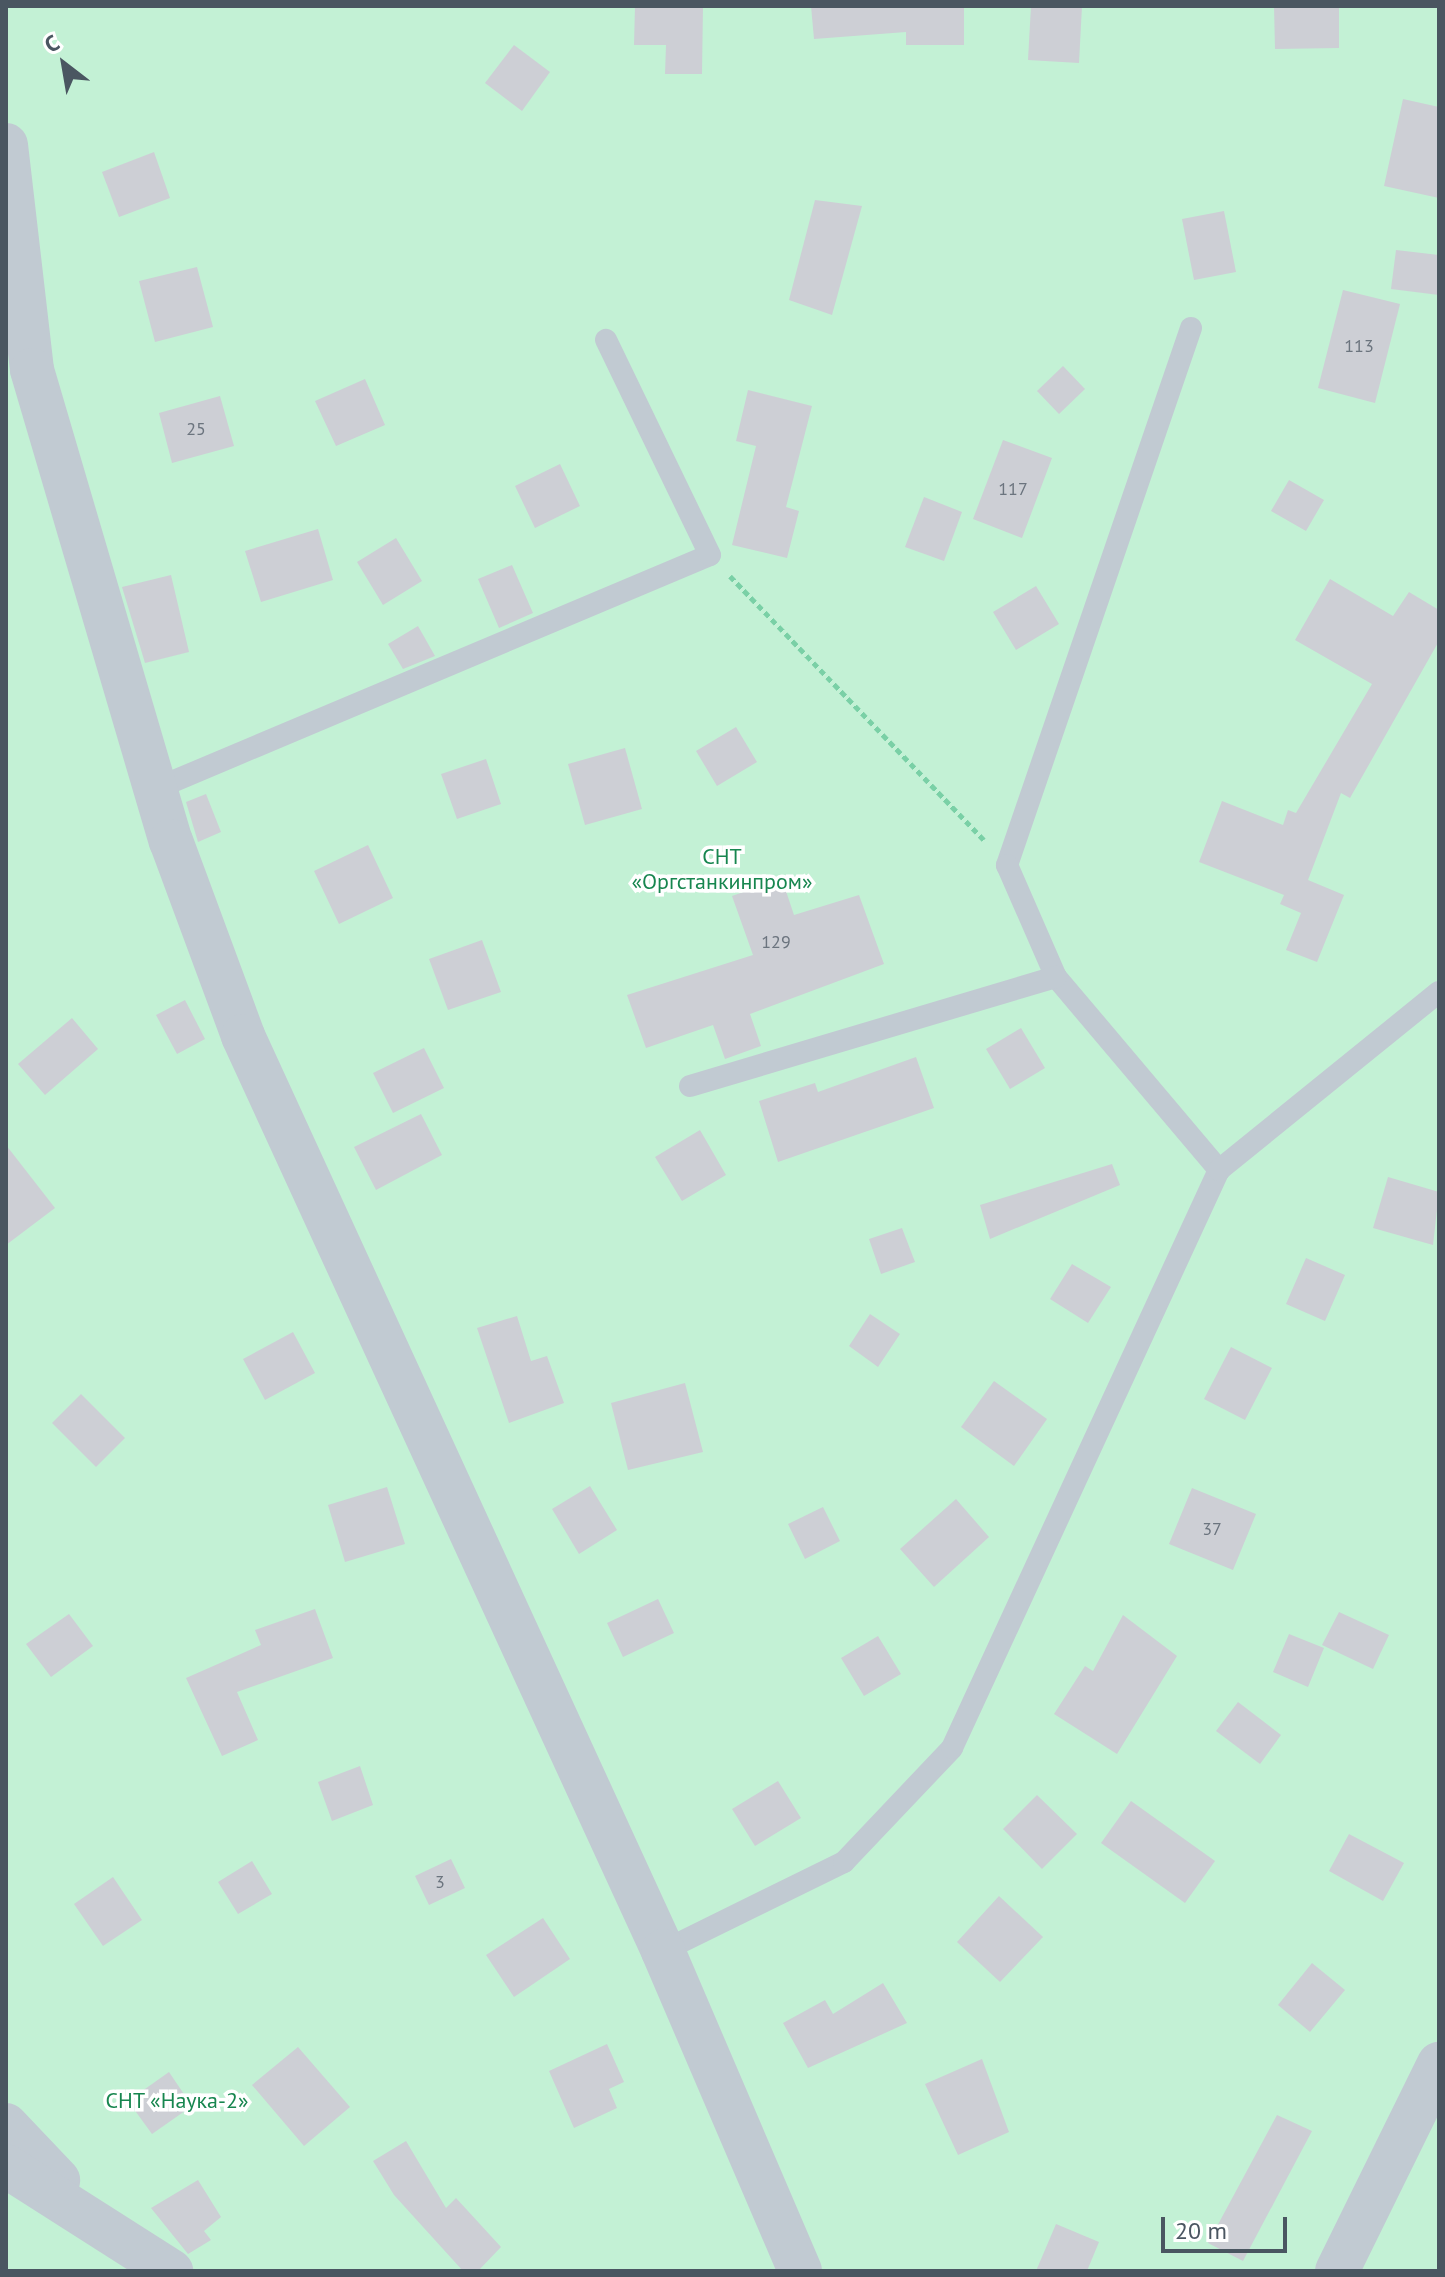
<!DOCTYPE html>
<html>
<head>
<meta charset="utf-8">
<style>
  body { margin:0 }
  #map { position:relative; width:1445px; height:2277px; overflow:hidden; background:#f5f3f3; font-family:"PT Sans",sans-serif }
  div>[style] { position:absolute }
  .green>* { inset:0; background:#c3f1d5 }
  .building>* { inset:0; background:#cdcfd5 }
  .path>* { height:5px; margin-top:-2.5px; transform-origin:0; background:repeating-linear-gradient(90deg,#7ad0a6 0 6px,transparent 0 10px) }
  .service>* { height:22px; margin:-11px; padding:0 11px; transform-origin:11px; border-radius:11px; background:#c1cad2 }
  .minor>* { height:44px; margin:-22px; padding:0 22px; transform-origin:22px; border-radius:22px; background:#c1cad2 }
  span { translate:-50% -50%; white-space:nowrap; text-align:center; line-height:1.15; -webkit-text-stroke:7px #fff; paint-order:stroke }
  .number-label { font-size:18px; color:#6b747e }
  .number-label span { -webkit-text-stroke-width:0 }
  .park-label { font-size:22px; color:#17864f }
  .frame { position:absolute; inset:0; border:8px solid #4a5661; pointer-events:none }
  .north { position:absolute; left:24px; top:24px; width:80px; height:80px; -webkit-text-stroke:6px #fff; paint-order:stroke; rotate:329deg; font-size:22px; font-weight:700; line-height:32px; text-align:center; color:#4a5661 }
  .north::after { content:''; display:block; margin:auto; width:28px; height:36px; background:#4a5661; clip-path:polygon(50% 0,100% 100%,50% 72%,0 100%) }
  .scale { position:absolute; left:1161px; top:2217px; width:126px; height:36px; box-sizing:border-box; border:4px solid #4a5661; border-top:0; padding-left:10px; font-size:24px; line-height:28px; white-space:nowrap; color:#4a5661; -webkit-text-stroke:6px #fff; paint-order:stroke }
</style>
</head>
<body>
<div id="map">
  <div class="green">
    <div style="clip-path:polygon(6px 6px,1439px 6px,1439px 2271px,6px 2271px)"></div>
  </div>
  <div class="building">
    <div style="clip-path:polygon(635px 6px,703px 6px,702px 74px,665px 74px,666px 45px,634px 45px)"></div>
    <div style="clip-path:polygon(811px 6px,964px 6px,964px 45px,906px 45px,906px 32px,814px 39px)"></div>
    <div style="clip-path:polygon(1031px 6px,1082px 6px,1079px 63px,1028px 60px)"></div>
    <div style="clip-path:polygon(1274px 6px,1339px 6px,1339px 48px,1275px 49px)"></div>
    <div style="clip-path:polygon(514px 45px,550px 72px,522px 111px,485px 83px)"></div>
    <div style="clip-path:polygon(1403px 99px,1439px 107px,1439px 198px,1384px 186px)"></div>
    <div style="clip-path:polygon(154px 152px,170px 198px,119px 217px,102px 172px)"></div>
    <div style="clip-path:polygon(815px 200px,862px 206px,832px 315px,789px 300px)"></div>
    <div style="clip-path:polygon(1224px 211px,1236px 272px,1194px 280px,1182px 219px)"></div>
    <div style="clip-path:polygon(1396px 250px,1439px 255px,1439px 295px,1391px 289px)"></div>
    <div style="clip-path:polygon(197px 267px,213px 327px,155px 342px,139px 281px)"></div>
    <div style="clip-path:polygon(1343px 290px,1400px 304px,1375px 403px,1318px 388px)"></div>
    <div style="clip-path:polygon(1063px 366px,1085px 389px,1059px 414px,1037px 391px)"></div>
    <div style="clip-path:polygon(365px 379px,385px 425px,336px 446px,315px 401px)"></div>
    <div style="clip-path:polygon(748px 390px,812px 406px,786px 507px,799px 511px,787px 558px,732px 545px,756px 446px,736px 441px)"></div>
    <div style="clip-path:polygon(220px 396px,234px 446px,172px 463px,159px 413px)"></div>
    <div style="clip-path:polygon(1003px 440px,1052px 458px,1022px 538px,973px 519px)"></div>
    <div style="clip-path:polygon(560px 464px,580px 506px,535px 528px,515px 486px)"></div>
    <div style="clip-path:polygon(1289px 480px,1324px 500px,1306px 531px,1271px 511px)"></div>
    <div style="clip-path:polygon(924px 497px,962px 512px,944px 561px,905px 547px)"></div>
    <div style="clip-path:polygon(318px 529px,333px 580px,261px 602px,245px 551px)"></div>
    <div style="clip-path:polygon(396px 538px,422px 581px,383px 605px,357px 562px)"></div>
    <div style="clip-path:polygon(512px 565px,533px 613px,499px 628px,478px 579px)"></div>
    <div style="clip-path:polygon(171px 575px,189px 652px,145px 663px,122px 587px)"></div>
    <div style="clip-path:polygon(1330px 579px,1393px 616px,1409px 592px,1439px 610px,1439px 641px,1350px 798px,1341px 793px,1308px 880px,1344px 895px,1317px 962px,1286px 950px,1301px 913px,1280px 904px,1284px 895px,1199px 862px,1222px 801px,1283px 825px,1288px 810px,1296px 813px,1372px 684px,1295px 640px)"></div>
    <div style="clip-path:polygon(1036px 586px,1059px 624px,1016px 650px,993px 612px)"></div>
    <div style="clip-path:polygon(418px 626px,435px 656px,403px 669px,388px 644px)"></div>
    <div style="clip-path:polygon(736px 727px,757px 762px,717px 786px,696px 751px)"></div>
    <div style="clip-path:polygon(625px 748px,642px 809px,585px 825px,568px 764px)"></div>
    <div style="clip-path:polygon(486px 759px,501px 804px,457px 819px,441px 774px)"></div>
    <div style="clip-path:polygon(206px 794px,221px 832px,198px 842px,186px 802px)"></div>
    <div style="clip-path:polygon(368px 845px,393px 898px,339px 924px,314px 871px)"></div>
    <div style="clip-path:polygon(782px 879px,794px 915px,859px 895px,884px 964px,750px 1014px,761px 1046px,725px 1059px,713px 1025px,646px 1048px,627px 995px,753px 955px,732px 896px)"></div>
    <div style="clip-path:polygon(482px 940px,501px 992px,448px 1010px,429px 959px)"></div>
    <div style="clip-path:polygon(185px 1000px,205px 1039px,177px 1054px,156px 1015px)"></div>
    <div style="clip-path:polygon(72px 1018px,98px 1049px,45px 1095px,18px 1064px)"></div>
    <div style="clip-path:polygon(1021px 1028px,1045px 1068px,1010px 1089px,986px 1049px)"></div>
    <div style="clip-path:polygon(424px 1048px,444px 1088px,393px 1113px,373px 1073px)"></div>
    <div style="clip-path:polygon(916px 1057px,934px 1108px,778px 1162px,759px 1101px,815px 1083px,818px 1092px)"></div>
    <div style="clip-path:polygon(421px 1114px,442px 1155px,376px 1190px,354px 1147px)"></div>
    <div style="clip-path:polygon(700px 1130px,726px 1175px,682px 1201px,655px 1157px)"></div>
    <div style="clip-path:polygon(6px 1145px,55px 1208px,6px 1245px)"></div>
    <div style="clip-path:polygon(1112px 1164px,1120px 1185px,990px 1239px,980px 1205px)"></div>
    <div style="clip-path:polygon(1388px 1177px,1439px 1192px,1433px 1245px,1373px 1228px)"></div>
    <div style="clip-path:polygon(902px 1228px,915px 1262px,881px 1274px,869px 1239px)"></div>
    <div style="clip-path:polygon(1306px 1258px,1345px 1275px,1325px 1321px,1286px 1304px)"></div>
    <div style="clip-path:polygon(1072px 1264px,1111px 1287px,1088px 1323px,1050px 1299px)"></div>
    <div style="clip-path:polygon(870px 1314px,900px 1334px,878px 1367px,849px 1346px)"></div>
    <div style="clip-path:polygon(517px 1316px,531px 1361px,547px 1356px,564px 1403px,509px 1423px,477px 1328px)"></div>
    <div style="clip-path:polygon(293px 1332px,315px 1373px,265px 1400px,243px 1359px)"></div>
    <div style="clip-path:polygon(1231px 1347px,1272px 1368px,1245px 1420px,1204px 1399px)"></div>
    <div style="clip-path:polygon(994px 1381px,1047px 1419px,1014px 1466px,961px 1427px)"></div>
    <div style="clip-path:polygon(685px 1383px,703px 1452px,628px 1470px,611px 1403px)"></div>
    <div style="clip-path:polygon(81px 1394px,125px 1438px,96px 1467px,52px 1423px)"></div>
    <div style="clip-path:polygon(590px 1486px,617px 1530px,579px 1554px,552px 1509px)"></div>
    <div style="clip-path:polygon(387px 1487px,405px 1544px,345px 1562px,328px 1505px)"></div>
    <div style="clip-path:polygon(1192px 1488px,1256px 1514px,1233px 1570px,1169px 1544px)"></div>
    <div style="clip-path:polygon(956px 1499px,989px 1537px,934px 1587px,900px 1549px)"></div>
    <div style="clip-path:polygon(823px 1507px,840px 1541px,805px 1559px,788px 1524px)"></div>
    <div style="clip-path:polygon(658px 1599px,674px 1633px,623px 1657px,607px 1623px)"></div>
    <div style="clip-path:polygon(315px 1609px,333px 1658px,237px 1692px,258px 1740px,222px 1756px,186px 1678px,261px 1645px,255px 1630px)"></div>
    <div style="clip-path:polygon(1339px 1612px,1389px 1635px,1373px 1669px,1322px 1645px)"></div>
    <div style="clip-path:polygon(69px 1614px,93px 1646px,51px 1677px,26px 1644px)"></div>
    <div style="clip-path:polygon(1123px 1615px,1177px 1656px,1117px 1754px,1054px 1714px,1085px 1666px,1093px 1671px)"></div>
    <div style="clip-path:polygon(1289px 1634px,1324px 1648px,1308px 1687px,1273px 1672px)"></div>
    <div style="clip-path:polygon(878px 1636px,901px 1674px,864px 1696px,841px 1658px)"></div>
    <div style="clip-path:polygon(1238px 1702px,1281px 1735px,1260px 1764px,1216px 1731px)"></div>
    <div style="clip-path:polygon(360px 1766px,373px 1805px,332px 1821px,318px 1782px)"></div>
    <div style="clip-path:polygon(778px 1781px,801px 1818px,755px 1846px,732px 1809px)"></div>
    <div style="clip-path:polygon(1037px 1795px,1077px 1834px,1042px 1869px,1003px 1829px)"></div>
    <div style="clip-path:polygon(1131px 1801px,1215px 1861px,1185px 1903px,1101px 1843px)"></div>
    <div style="clip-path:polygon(1349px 1834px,1404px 1863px,1383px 1901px,1329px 1871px)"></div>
    <div style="clip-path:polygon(451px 1859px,465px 1888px,429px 1905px,415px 1876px)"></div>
    <div style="clip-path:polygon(252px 1861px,272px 1894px,238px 1914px,218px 1882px)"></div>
    <div style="clip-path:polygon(113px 1877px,142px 1920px,103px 1946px,74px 1904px)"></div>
    <div style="clip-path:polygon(999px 1896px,1043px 1937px,1000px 1982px,957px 1942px)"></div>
    <div style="clip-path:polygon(543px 1918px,570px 1959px,514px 1997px,486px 1955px)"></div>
    <div style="clip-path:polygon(1312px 1963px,1345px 1990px,1310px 2032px,1278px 2005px)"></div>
    <div style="clip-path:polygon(883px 1983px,907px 2023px,808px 2068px,783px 2023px,825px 2000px,833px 2014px)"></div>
    <div style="clip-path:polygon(607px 2044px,624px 2082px,609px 2089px,617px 2108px,574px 2128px,549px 2071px)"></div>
    <div style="clip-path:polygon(298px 2047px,350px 2107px,304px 2146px,252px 2085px)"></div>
    <div style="clip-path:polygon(982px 2059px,1009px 2132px,958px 2155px,925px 2084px)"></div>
    <div style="clip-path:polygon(169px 2072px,192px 2106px,152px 2134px,128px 2101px)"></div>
    <div style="clip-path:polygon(1277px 2115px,1312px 2131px,1243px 2261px,1208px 2243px)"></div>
    <div style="clip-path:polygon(406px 2141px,446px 2208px,456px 2198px,501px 2247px,478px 2271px,463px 2271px,394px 2195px,373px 2161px)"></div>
    <div style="clip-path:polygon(198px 2180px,221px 2217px,204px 2231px,211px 2240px,188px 2254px,151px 2208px)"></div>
    <div style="clip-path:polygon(1056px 2224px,1099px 2242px,1087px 2271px,1036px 2271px)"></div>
  </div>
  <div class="path">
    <div style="left:730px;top:576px;width:366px;rotate:46.1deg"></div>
  </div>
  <div class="service">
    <div style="left:1191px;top:328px;width:568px;rotate:108.91deg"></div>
    <div style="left:1007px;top:865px;width:122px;rotate:66.4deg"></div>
    <div style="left:1056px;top:977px;width:253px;rotate:49.8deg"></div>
    <div style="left:155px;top:789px;width:602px;rotate:-22.86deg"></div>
    <div style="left:710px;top:555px;width:239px;rotate:-115.8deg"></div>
    <div style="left:690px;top:1086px;width:382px;rotate:-16.6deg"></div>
    <div style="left:663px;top:1951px;width:202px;rotate:-26.2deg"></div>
    <div style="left:844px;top:1862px;width:157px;rotate:-46.5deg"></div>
    <div style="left:952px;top:1748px;width:637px;rotate:-65.21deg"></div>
    <div style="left:1219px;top:1170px;width:283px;rotate:-39deg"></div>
  </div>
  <div class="minor">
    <div style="left:6px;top:145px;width:226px;rotate:83.4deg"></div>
    <div style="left:32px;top:370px;width:491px;rotate:73.6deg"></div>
    <div style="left:171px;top:841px;width:208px;rotate:69.7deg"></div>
    <div style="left:243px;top:1036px;width:1007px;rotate:65.34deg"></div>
    <div style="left:663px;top:1951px;width:348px;rotate:66.8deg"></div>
    <div style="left:6px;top:2125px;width:76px;rotate:46.6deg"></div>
    <div style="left:6px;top:2166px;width:196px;rotate:32.5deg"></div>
    <div style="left:1337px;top:2271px;width:231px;rotate:-63.8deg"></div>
  </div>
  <div class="number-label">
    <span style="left:1359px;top:346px">113</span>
    <span style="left:196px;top:429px">25</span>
    <span style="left:1013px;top:489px">117</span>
    <span style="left:776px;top:942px">129</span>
    <span style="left:1212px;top:1529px">37</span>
    <span style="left:440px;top:1882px">3</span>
  </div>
  <div class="park-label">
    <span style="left:722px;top:869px">СНТ<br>«Оргстанкинпром»</span>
    <span style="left:177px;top:2101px">СНТ «Наука-2»</span>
  </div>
  <div class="frame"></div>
  <div class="north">С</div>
  <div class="scale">20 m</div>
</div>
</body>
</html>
